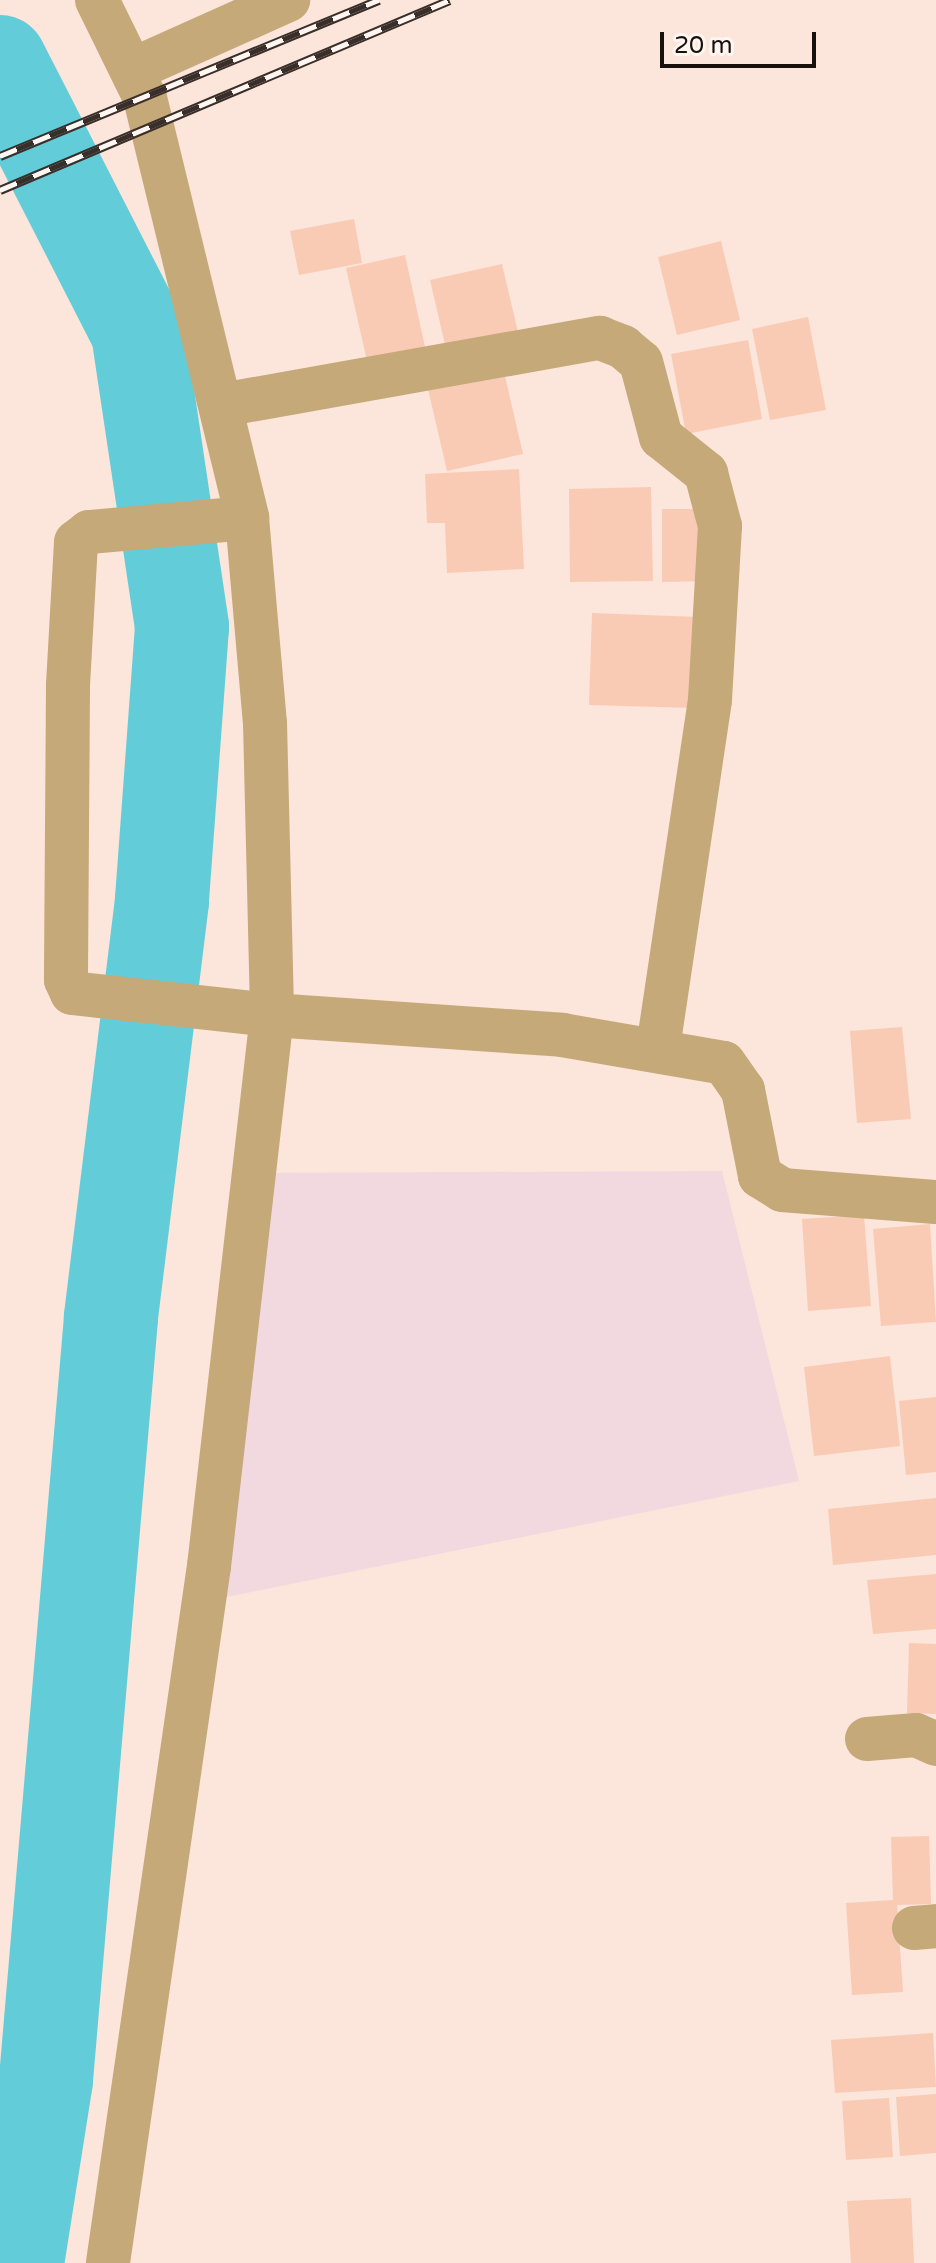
<!DOCTYPE html>
<html>
<head>
<meta charset="utf-8">
<style>
  body { margin:0 }
  #map { position:relative; width:936px; height:2263px; overflow:hidden; background:#fce5da; font-family:"Varela Round",sans-serif }
  div>[style] { position:absolute }
  .commercial>* { inset:0; background:#f2d9e0 }
  .river>* { height:94px; margin:-47px; padding:0 47px; transform-origin:47px; border-radius:47px; background:#62cdd8 }
  .building>* { inset:0; background:#f9cbb5 }
  .minor>* { height:44px; margin:-22px; padding:0 22px; transform-origin:22px; border-radius:22px; background:#c5a979 }
  .rail>* { height:9px; margin-top:-4.5px; transform-origin:0; background:repeating-linear-gradient(90deg,#fff6f1 0 18px,#392e2a 0 36px); box-sizing:border-box; border-block:2px solid #392e2a }
  span { translate:-50% -50%; white-space:nowrap; text-align:center; line-height:1.15; -webkit-text-stroke:7px #fff6f1; paint-order:stroke }
  .scale { position:absolute; left:660px; top:32px; width:156px; height:36px; box-sizing:border-box; border:4px solid #18100d; border-top:0; padding-left:10px; font-size:24px; line-height:28px; white-space:nowrap; color:#18100d; -webkit-text-stroke:6px #fff6f1; paint-order:stroke }
</style>
</head>
<body>
<div id="map">
  <div class="commercial">
    <div style="clip-path:polygon(722px 1171px,799px 1481px,182px 1606px,237px 1173px)"></div>
  </div>
  <div class="river">
    <div style="left:0;top:62px;width:303px;rotate:62.9deg"></div>
    <div style="left:138px;top:332px;width:298px;rotate:81.5deg"></div>
    <div style="left:182px;top:627px;width:275px;rotate:94.2deg"></div>
    <div style="left:162px;top:901px;width:420px;rotate:97deg"></div>
    <div style="left:111px;top:1318px;width:765px;rotate:94.88deg"></div>
    <div style="left:46px;top:2080px;width:185px;rotate:99deg"></div>
  </div>
  <div class="building">
    <div style="clip-path:polygon(354px 219px,362px 263px,299px 275px,290px 231px)"></div>
    <div style="clip-path:polygon(721px 241px,740px 320px,677px 335px,658px 257px)"></div>
    <div style="clip-path:polygon(405px 255px,425px 347px,367px 361px,346px 268px)"></div>
    <div style="clip-path:polygon(502px 264px,518px 332px,446px 349px,430px 280px)"></div>
    <div style="clip-path:polygon(808px 317px,826px 410px,770px 420px,752px 329px)"></div>
    <div style="clip-path:polygon(748px 340px,762px 419px,686px 434px,671px 354px)"></div>
    <div style="clip-path:polygon(501px 359px,523px 454px,447px 471px,425px 376px)"></div>
    <div style="clip-path:polygon(519px 469px,524px 569px,447px 573px,445px 523px,427px 523px,425px 474px)"></div>
    <div style="clip-path:polygon(651px 487px,653px 581px,570px 582px,569px 489px)"></div>
    <div style="clip-path:polygon(662px 509px,710px 509px,711px 581px,662px 582px)"></div>
    <div style="clip-path:polygon(592px 613px,698px 617px,694px 708px,589px 705px)"></div>
    <div style="clip-path:polygon(902px 1027px,911px 1119px,857px 1123px,850px 1031px)"></div>
    <div style="clip-path:polygon(864px 1215px,871px 1306px,808px 1311px,802px 1219px)"></div>
    <div style="clip-path:polygon(930px 1224px,936px 1322px,881px 1326px,873px 1229px)"></div>
    <div style="clip-path:polygon(890px 1356px,900px 1446px,814px 1456px,804px 1367px)"></div>
    <div style="clip-path:polygon(936px 1397px,936px 1472px,906px 1475px,899px 1401px)"></div>
    <div style="clip-path:polygon(936px 1498px,936px 1555px,833px 1565px,828px 1509px)"></div>
    <div style="clip-path:polygon(936px 1574px,936px 1629px,873px 1634px,867px 1580px)"></div>
    <div style="clip-path:polygon(909px 1643px,936px 1644px,936px 1714px,907px 1713px)"></div>
    <div style="clip-path:polygon(929px 1836px,931px 1904px,897px 1905px,903px 1992px,852px 1995px,846px 1903px,893px 1900px,891px 1837px)"></div>
    <div style="clip-path:polygon(933px 2033px,936px 2087px,835px 2093px,831px 2040px)"></div>
    <div style="clip-path:polygon(936px 2094px,936px 2153px,900px 2156px,896px 2097px)"></div>
    <div style="clip-path:polygon(889px 2098px,893px 2157px,846px 2160px,842px 2101px)"></div>
    <div style="clip-path:polygon(911px 2198px,914px 2263px,851px 2263px,847px 2201px)"></div>
  </div>
  <div class="minor">
    <div style="left:97px;top:0;width:109px;rotate:63.9deg"></div>
    <div style="left:145px;top:98px;width:432px;rotate:76.3deg"></div>
    <div style="left:247px;top:518px;width:206px;rotate:85deg"></div>
    <div style="left:265px;top:723px;width:292px;rotate:88.6deg"></div>
    <div style="left:272px;top:1015px;width:555px;rotate:96.52deg"></div>
    <div style="left:209px;top:1566px;width:704px;rotate:98.25deg"></div>
    <div style="left:134px;top:69px;width:169px;rotate:-24.1deg"></div>
    <div style="left:222px;top:405px;width:384px;rotate:-10.1deg"></div>
    <div style="left:600px;top:338px;width:25px;rotate:21deg"></div>
    <div style="left:623px;top:347px;width:23px;rotate:40deg"></div>
    <div style="left:641px;top:362px;width:78px;rotate:75.1deg"></div>
    <div style="left:661px;top:437px;width:58px;rotate:38.7deg"></div>
    <div style="left:706px;top:473px;width:55px;rotate:75.2deg"></div>
    <div style="left:720px;top:526px;width:174px;rotate:93.3deg"></div>
    <div style="left:710px;top:700px;width:354px;rotate:98.5deg"></div>
    <div style="left:247px;top:518px;width:159px;rotate:174.9deg"></div>
    <div style="left:89px;top:532px;width:16px;rotate:142deg"></div>
    <div style="left:76px;top:542px;width:144px;rotate:93.2deg"></div>
    <div style="left:68px;top:686px;width:294px;rotate:90.4deg"></div>
    <div style="left:66px;top:980px;width:14px;rotate:65deg"></div>
    <div style="left:72px;top:993px;width:201px;rotate:6.3deg"></div>
    <div style="left:272px;top:1015px;width:291px;rotate:3.9deg"></div>
    <div style="left:562px;top:1035px;width:164px;rotate:9.8deg"></div>
    <div style="left:724px;top:1063px;width:33px;rotate:55deg"></div>
    <div style="left:743px;top:1090px;width:88px;rotate:78.8deg"></div>
    <div style="left:760px;top:1176px;width:26px;rotate:32deg"></div>
    <div style="left:782px;top:1190px;width:154px;rotate:4.5deg"></div>
    <div style="left:867px;top:1739px;width:49px;rotate:-4.7deg"></div>
    <div style="left:916px;top:1735px;width:22px;rotate:24deg"></div>
    <div style="left:914px;top:1928px;width:22px;rotate:-5deg"></div>
  </div>
  <div class="rail">
    <div style="left:0;top:156px;width:410px;rotate:-22.4deg"></div>
    <div style="left:0;top:190px;width:488px;rotate:-22.9deg"></div>
  </div>
  <div class="scale">20 m</div>
</div>
</body>
</html>
